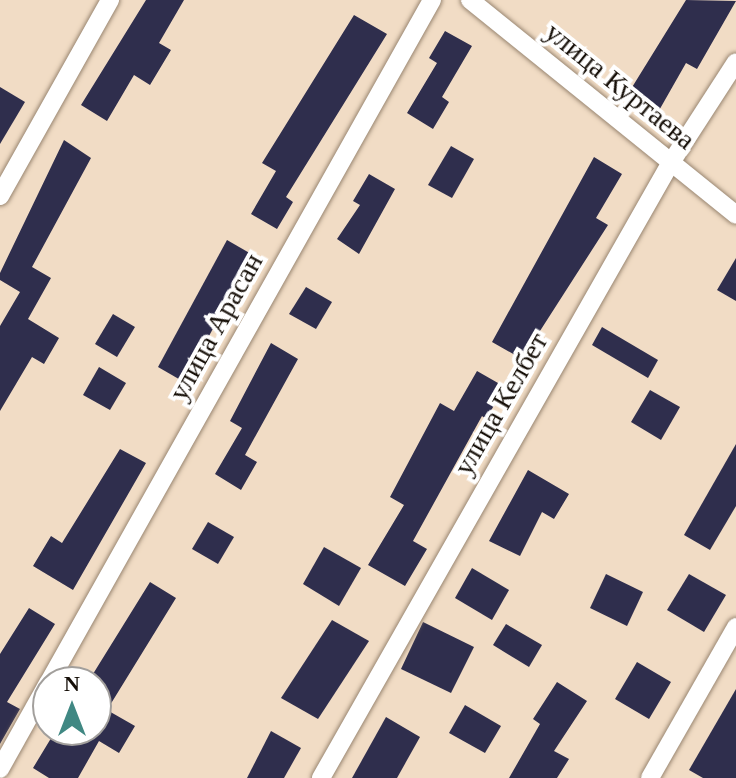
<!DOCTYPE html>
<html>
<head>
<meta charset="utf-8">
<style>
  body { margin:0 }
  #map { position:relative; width:736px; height:778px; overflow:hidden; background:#f1dcc5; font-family:"Times New Roman",serif }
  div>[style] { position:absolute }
  .building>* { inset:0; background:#2f2e4d }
  .roads { filter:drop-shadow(0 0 2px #998671) drop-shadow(0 0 2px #998671) }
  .street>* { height:18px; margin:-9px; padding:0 9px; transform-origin:9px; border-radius:9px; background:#fff }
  span { translate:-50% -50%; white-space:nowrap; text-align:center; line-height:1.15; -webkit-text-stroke:8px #fff; paint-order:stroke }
  .street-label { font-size:28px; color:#160f08 }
  .north { position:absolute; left:32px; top:666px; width:80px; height:80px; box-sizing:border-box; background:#fff; border:2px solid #a29f9c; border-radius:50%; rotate:0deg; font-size:22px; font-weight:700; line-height:32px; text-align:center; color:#160f08 }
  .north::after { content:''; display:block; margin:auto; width:28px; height:36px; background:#408883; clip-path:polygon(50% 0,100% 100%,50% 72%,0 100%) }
</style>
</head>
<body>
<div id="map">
  <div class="building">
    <div style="clip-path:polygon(146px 0,184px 0,159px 43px,171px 50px,150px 85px,134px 75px,107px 121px,81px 105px)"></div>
    <div style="clip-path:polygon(686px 0,736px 1px,697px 69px,686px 63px,657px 114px,626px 97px)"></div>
    <div style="clip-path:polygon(354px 15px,387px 34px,286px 197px,293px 202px,277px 229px,251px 214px,276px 171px,262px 163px)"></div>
    <div style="clip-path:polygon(445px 31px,472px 46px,442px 97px,449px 102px,433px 129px,407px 113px,437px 63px,429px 58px)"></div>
    <div style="clip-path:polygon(0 87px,25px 102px,0 144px)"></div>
    <div style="clip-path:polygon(64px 140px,91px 158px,32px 267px,51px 278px,28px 319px,59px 338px,44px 364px,32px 357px,0 411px,0 326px,20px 292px,0 280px,0 273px)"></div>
    <div style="clip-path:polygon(451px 146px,474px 159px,452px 198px,428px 185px)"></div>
    <div style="clip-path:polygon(594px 157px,622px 174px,596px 218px,608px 225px,522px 359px,492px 342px)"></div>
    <div style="clip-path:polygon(369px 174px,395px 189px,359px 254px,337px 239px,360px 205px,353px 201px)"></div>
    <div style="clip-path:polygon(227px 240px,253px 255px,184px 382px,158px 367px)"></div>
    <div style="clip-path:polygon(736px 258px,736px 301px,717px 290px)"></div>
    <div style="clip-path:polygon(306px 287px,332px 302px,316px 329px,289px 314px)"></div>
    <div style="clip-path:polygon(113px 314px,135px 327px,117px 357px,95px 344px)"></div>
    <div style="clip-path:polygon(602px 327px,658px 360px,648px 378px,592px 345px)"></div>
    <div style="clip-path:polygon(271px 343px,298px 359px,245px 455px,257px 462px,241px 490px,215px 474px,242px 428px,230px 421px)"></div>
    <div style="clip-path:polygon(99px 367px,126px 383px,110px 410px,83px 395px)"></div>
    <div style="clip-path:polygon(477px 371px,505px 387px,486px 419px,482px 416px,413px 541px,427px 549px,405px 586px,368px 565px,404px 505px,390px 497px,440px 403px,454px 411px)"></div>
    <div style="clip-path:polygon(650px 390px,680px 407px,661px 440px,631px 422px)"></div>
    <div style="clip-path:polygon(736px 444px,736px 506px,710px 550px,684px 535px)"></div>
    <div style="clip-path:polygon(120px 449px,146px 463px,73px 590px,33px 566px,51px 536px,62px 543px)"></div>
    <div style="clip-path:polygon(528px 470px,569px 494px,554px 519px,542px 512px,520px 556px,489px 541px)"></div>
    <div style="clip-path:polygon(208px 522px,234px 537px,218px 564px,192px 549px)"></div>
    <div style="clip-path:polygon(324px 547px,361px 568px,339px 606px,303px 584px)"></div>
    <div style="clip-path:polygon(472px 568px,509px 590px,492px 620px,455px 598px)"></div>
    <div style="clip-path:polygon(606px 574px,643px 592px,627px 626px,590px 608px)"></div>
    <div style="clip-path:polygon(689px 574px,726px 595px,704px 632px,667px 610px)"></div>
    <div style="clip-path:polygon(150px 582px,176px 598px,107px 710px,135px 726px,119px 753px,99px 741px,78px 778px,49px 778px,33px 768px,56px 730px,96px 730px,96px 682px,88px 682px)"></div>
    <div style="clip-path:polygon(29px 608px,55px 624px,7px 702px,20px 709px,0 744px,0 654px)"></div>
    <div style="clip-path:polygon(332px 620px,369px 641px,318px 719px,281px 698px)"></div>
    <div style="clip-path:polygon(423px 622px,474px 647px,451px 693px,401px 669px)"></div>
    <div style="clip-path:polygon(506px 624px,542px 645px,529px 667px,493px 645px)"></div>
    <div style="clip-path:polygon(637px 662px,671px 682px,649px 719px,615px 699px)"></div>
    <div style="clip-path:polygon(557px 682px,587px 701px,554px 751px,569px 759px,557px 778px,509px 778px,540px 724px,533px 719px)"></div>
    <div style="clip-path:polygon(736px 689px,736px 778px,703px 778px,689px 770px)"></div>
    <div style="clip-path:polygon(465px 705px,501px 726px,485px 753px,449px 733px)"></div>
    <div style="clip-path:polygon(386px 717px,420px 737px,397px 778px,352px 778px)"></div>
    <div style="clip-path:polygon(271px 731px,301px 748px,284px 778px,247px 778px)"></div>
  </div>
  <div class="roads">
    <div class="street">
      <div style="left:470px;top:0;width:342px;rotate:38.9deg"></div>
      <div style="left:0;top:196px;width:225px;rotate:-60.7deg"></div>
      <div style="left:49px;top:682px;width:782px;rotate:-60.68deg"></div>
      <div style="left:0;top:769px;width:98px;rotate:-60.8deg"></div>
      <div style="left:321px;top:778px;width:706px;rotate:-60.39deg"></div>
      <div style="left:670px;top:164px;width:121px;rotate:-57.1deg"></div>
      <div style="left:650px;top:778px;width:174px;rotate:-60.3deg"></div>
    </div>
  </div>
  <div class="street-label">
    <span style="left:620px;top:86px;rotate:39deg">улица Куртаева</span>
    <span style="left:216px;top:327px;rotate:-61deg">улица Арасан</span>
    <span style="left:501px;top:404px;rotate:-60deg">улица Келбет</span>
  </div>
  <div class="north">N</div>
</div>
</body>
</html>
